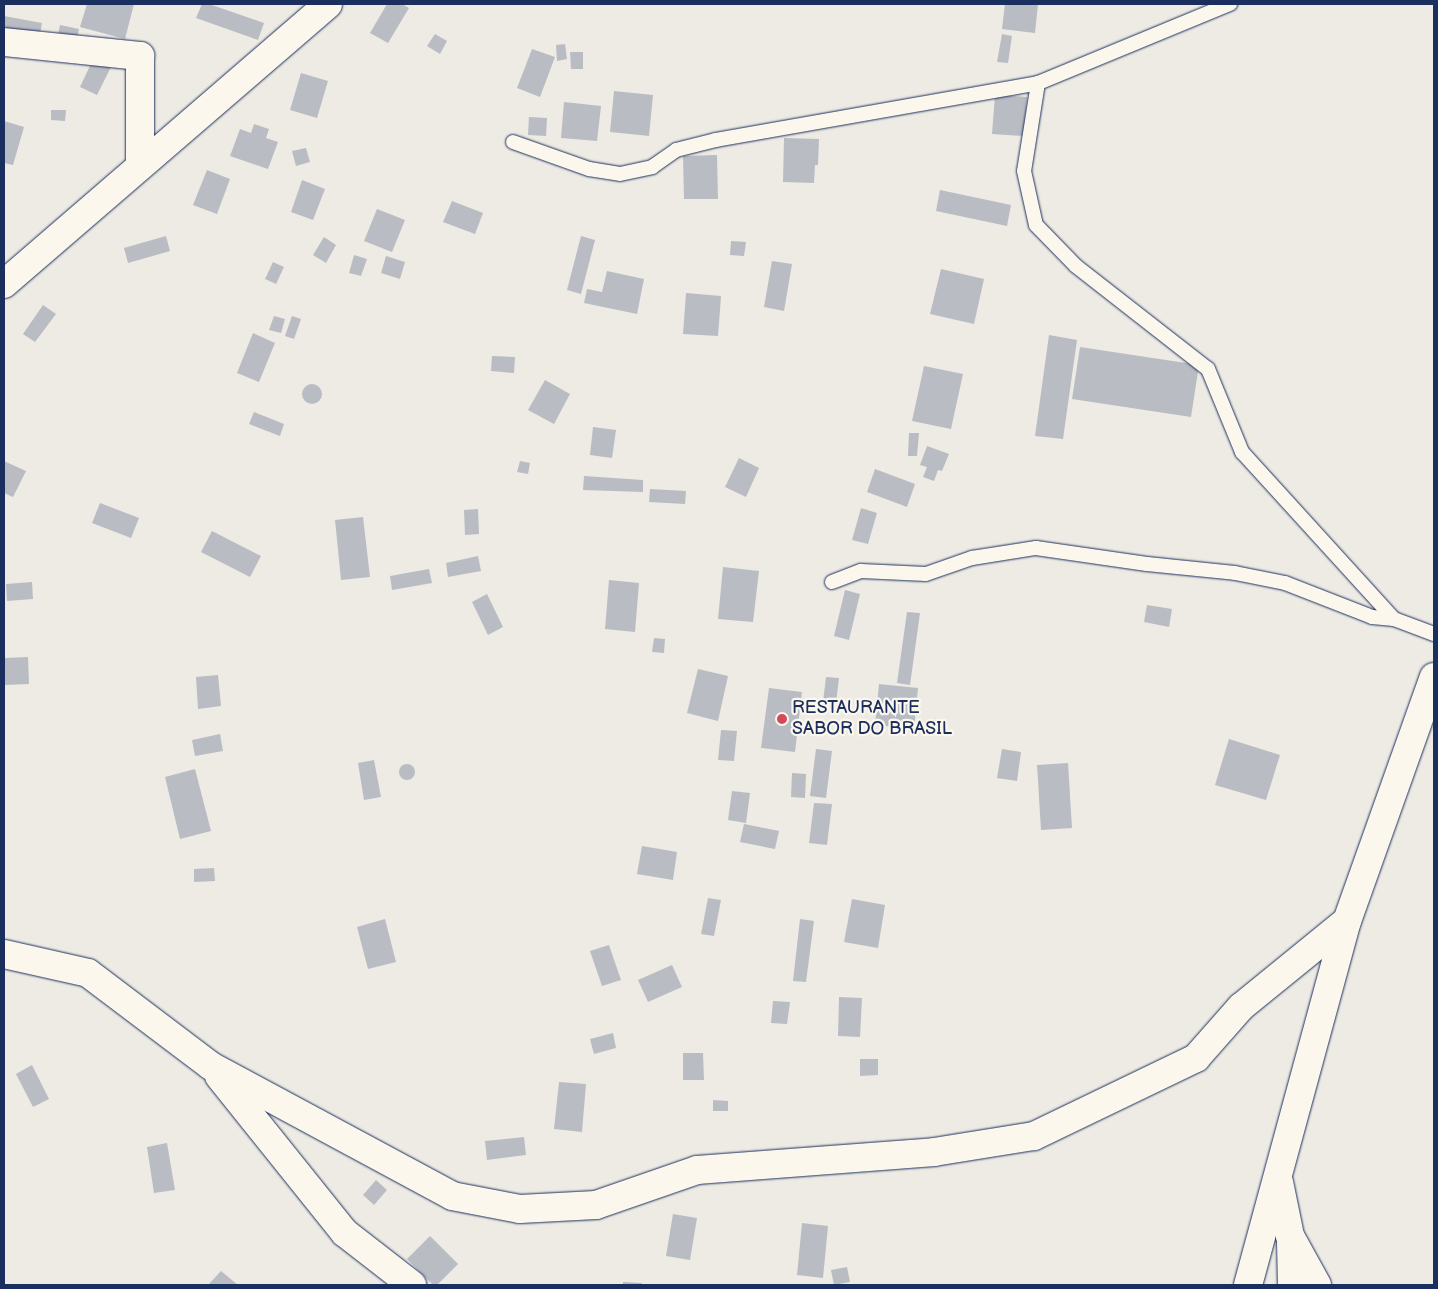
<!DOCTYPE html>
<html>
<head>
<meta charset="utf-8">
<style>
  body { margin:0 }
  #map { position:relative; width:1438px; height:1289px; overflow:hidden; background:#eeebe4; font-family:"Balsamiq Sans",sans-serif }
  div>[style] { position:absolute }
  .building>* { inset:0; background:#b9bcc3 }
  .round { border-radius:50% }
  .roads { filter:drop-shadow(0 0 1px #1b2f5e) drop-shadow(0 0 1px #1b2f5e) }
  .lane>* { height:14px; margin:-7px; padding:0 7px; transform-origin:7px; border-radius:7px; background:#fbf7ec }
  .street>* { height:28px; margin:-14px; padding:0 14px; transform-origin:14px; border-radius:14px; background:#fbf7ec }
  .dots>* { width:14px; height:14px; translate:-50% -50%; box-sizing:border-box; border:2px solid #fbf7ec; border-radius:50% }
  span { translate:-50% -50%; white-space:nowrap; text-align:center; line-height:1.15; -webkit-text-stroke:4.5px #fbf7ec; paint-order:stroke }
  .poi-label { font-size:18px; color:#1b2f5e }
  .left { translate:0 -50%; text-align:left }
  .frame { position:absolute; inset:0; border:5px solid #1b2f5e; pointer-events:none }
</style>
</head>
<body>
<div id="map">
  <div class="building">
    <div style="clip-path:polygon(87px 4px,134px 4px,125px 39px,80px 27px)"></div>
    <div style="clip-path:polygon(202px 4px,209px 4px,264px 23px,258px 40px,196px 18px)"></div>
    <div style="clip-path:polygon(387px 4px,402px 4px,409px 8px,388px 43px,370px 33px)"></div>
    <div style="clip-path:polygon(1005px 4px,1038px 4px,1035px 33px,1002px 29px)"></div>
    <div style="clip-path:polygon(4px 16px,42px 23px,39px 40px,4px 34px)"></div>
    <div style="clip-path:polygon(60px 25px,79px 29px,76px 43px,57px 40px)"></div>
    <div style="clip-path:polygon(435px 34px,447px 41px,440px 54px,427px 46px)"></div>
    <div style="clip-path:polygon(1002px 34px,1012px 36px,1008px 63px,997px 62px)"></div>
    <div style="clip-path:polygon(565px 44px,567px 59px,557px 61px,556px 45px)"></div>
    <div style="clip-path:polygon(532px 49px,555px 57px,540px 97px,517px 88px)"></div>
    <div style="clip-path:polygon(570px 52px,583px 52px,583px 69px,571px 69px)"></div>
    <div style="clip-path:polygon(95px 55px,113px 63px,97px 95px,80px 87px)"></div>
    <div style="clip-path:polygon(301px 73px,328px 81px,317px 118px,290px 110px)"></div>
    <div style="clip-path:polygon(614px 91px,653px 95px,649px 136px,610px 132px)"></div>
    <div style="clip-path:polygon(995px 95px,1027px 97px,1024px 136px,992px 134px)"></div>
    <div style="clip-path:polygon(564px 102px,601px 106px,597px 141px,561px 138px)"></div>
    <div style="clip-path:polygon(51px 110px,66px 110px,65px 121px,51px 120px)"></div>
    <div style="clip-path:polygon(529px 117px,547px 118px,546px 136px,528px 135px)"></div>
    <div style="clip-path:polygon(4px 121px,24px 127px,13px 165px,4px 163px)"></div>
    <div style="clip-path:polygon(254px 124px,269px 129px,266px 138px,278px 142px,268px 169px,230px 156px,240px 129px,251px 133px)"></div>
    <div style="clip-path:polygon(784px 138px,819px 139px,818px 165px,815px 165px,814px 183px,783px 182px)"></div>
    <div style="clip-path:polygon(306px 148px,310px 162px,296px 166px,292px 151px)"></div>
    <div style="clip-path:polygon(717px 155px,718px 199px,684px 199px,683px 156px)"></div>
    <div style="clip-path:polygon(207px 170px,230px 179px,217px 214px,193px 205px)"></div>
    <div style="clip-path:polygon(302px 180px,325px 189px,313px 220px,291px 212px)"></div>
    <div style="clip-path:polygon(940px 190px,1011px 205px,1007px 226px,936px 211px)"></div>
    <div style="clip-path:polygon(452px 201px,483px 213px,475px 234px,443px 222px)"></div>
    <div style="clip-path:polygon(377px 209px,405px 220px,392px 252px,364px 241px)"></div>
    <div style="clip-path:polygon(166px 236px,170px 251px,128px 263px,124px 248px)"></div>
    <div style="clip-path:polygon(581px 236px,595px 240px,581px 294px,567px 290px)"></div>
    <div style="clip-path:polygon(324px 237px,336px 245px,326px 263px,313px 255px)"></div>
    <div style="clip-path:polygon(731px 241px,746px 242px,744px 256px,730px 255px)"></div>
    <div style="clip-path:polygon(354px 255px,367px 259px,361px 276px,349px 273px)"></div>
    <div style="clip-path:polygon(386px 256px,405px 262px,400px 279px,381px 273px)"></div>
    <div style="clip-path:polygon(772px 261px,792px 264px,784px 311px,764px 307px)"></div>
    <div style="clip-path:polygon(273px 262px,284px 267px,276px 284px,265px 279px)"></div>
    <div style="clip-path:polygon(941px 269px,984px 279px,974px 324px,930px 314px)"></div>
    <div style="clip-path:polygon(607px 271px,644px 279px,637px 314px,584px 303px,587px 289px,602px 292px)"></div>
    <div style="clip-path:polygon(686px 293px,721px 296px,718px 336px,683px 334px)"></div>
    <div style="clip-path:polygon(43px 305px,56px 314px,35px 342px,23px 334px)"></div>
    <div style="clip-path:polygon(274px 316px,285px 319px,281px 333px,269px 330px)"></div>
    <div style="clip-path:polygon(292px 316px,301px 319px,294px 339px,285px 336px)"></div>
    <div style="clip-path:polygon(253px 333px,275px 343px,259px 382px,237px 373px)"></div>
    <div style="clip-path:polygon(1049px 335px,1077px 340px,1063px 439px,1035px 436px)"></div>
    <div style="clip-path:polygon(1080px 347px,1199px 365px,1191px 417px,1072px 399px)"></div>
    <div style="clip-path:polygon(492px 356px,515px 357px,514px 373px,491px 371px)"></div>
    <div style="clip-path:polygon(924px 366px,963px 374px,951px 429px,912px 421px)"></div>
    <div style="clip-path:polygon(545px 380px,570px 394px,554px 424px,528px 410px)"></div>
    <div class="round" style="left:302px;top:384px;width:20px;height:20px"></div>
    <div style="clip-path:polygon(254px 412px,284px 424px,280px 436px,249px 424px)"></div>
    <div style="clip-path:polygon(593px 427px,616px 430px,612px 458px,590px 455px)"></div>
    <div style="clip-path:polygon(909px 433px,919px 433px,917px 456px,908px 456px)"></div>
    <div style="clip-path:polygon(927px 446px,949px 454px,942px 471px,938px 470px,934px 481px,923px 477px,927px 467px,920px 465px)"></div>
    <div style="clip-path:polygon(739px 458px,759px 468px,746px 497px,725px 487px)"></div>
    <div style="clip-path:polygon(4px 461px,26px 471px,13px 497px,4px 493px)"></div>
    <div style="clip-path:polygon(520px 461px,530px 463px,528px 474px,517px 472px)"></div>
    <div style="clip-path:polygon(875px 469px,915px 484px,907px 507px,867px 492px)"></div>
    <div style="clip-path:polygon(584px 476px,643px 480px,643px 492px,583px 490px)"></div>
    <div style="clip-path:polygon(650px 489px,686px 491px,685px 504px,649px 502px)"></div>
    <div style="clip-path:polygon(100px 503px,139px 518px,131px 538px,92px 523px)"></div>
    <div style="clip-path:polygon(861px 508px,877px 513px,868px 544px,852px 540px)"></div>
    <div style="clip-path:polygon(478px 509px,479px 534px,465px 535px,464px 510px)"></div>
    <div style="clip-path:polygon(363px 517px,370px 577px,341px 580px,335px 520px)"></div>
    <div style="clip-path:polygon(212px 531px,261px 556px,250px 577px,201px 552px)"></div>
    <div style="clip-path:polygon(478px 556px,481px 571px,448px 577px,446px 563px)"></div>
    <div style="clip-path:polygon(723px 567px,759px 571px,753px 622px,718px 619px)"></div>
    <div style="clip-path:polygon(429px 569px,432px 583px,392px 590px,390px 576px)"></div>
    <div style="clip-path:polygon(609px 580px,639px 583px,635px 632px,605px 629px)"></div>
    <div style="clip-path:polygon(32px 582px,33px 599px,7px 601px,6px 584px)"></div>
    <div style="clip-path:polygon(845px 590px,860px 594px,849px 640px,834px 636px)"></div>
    <div style="clip-path:polygon(487px 594px,503px 627px,488px 635px,472px 602px)"></div>
    <div style="clip-path:polygon(1147px 605px,1172px 609px,1169px 627px,1144px 622px)"></div>
    <div style="clip-path:polygon(907px 612px,920px 613px,910px 685px,897px 683px)"></div>
    <div style="clip-path:polygon(654px 638px,665px 639px,664px 653px,652px 652px)"></div>
    <div style="clip-path:polygon(28px 657px,29px 684px,4px 685px,4px 658px)"></div>
    <div style="clip-path:polygon(698px 669px,728px 676px,718px 721px,687px 713px)"></div>
    <div style="clip-path:polygon(218px 675px,221px 706px,198px 709px,196px 677px)"></div>
    <div style="clip-path:polygon(826px 677px,839px 678px,836px 703px,823px 702px)"></div>
    <div style="clip-path:polygon(879px 684px,918px 688px,914px 729px,875px 725px)"></div>
    <div style="clip-path:polygon(769px 688px,802px 692px,795px 752px,761px 748px)"></div>
    <div style="clip-path:polygon(721px 730px,737px 731px,734px 761px,718px 760px)"></div>
    <div style="clip-path:polygon(220px 734px,223px 751px,195px 756px,192px 740px)"></div>
    <div style="clip-path:polygon(1229px 739px,1280px 755px,1266px 800px,1215px 785px)"></div>
    <div style="clip-path:polygon(816px 749px,832px 751px,826px 798px,810px 796px)"></div>
    <div style="clip-path:polygon(1002px 749px,1021px 752px,1017px 781px,997px 778px)"></div>
    <div style="clip-path:polygon(374px 760px,381px 797px,364px 800px,358px 763px)"></div>
    <div style="clip-path:polygon(1068px 763px,1072px 828px,1041px 830px,1037px 765px)"></div>
    <div class="round" style="left:399px;top:764px;width:16px;height:16px"></div>
    <div style="clip-path:polygon(195px 769px,211px 831px,180px 839px,165px 777px)"></div>
    <div style="clip-path:polygon(792px 773px,806px 774px,805px 798px,791px 797px)"></div>
    <div style="clip-path:polygon(732px 791px,750px 793px,746px 823px,728px 820px)"></div>
    <div style="clip-path:polygon(814px 803px,832px 804px,827px 845px,809px 843px)"></div>
    <div style="clip-path:polygon(744px 824px,779px 831px,775px 849px,740px 842px)"></div>
    <div style="clip-path:polygon(642px 846px,677px 852px,673px 880px,637px 874px)"></div>
    <div style="clip-path:polygon(214px 868px,215px 881px,194px 882px,194px 869px)"></div>
    <div style="clip-path:polygon(708px 898px,721px 900px,714px 936px,701px 934px)"></div>
    <div style="clip-path:polygon(852px 899px,885px 905px,878px 948px,844px 942px)"></div>
    <div style="clip-path:polygon(385px 919px,396px 962px,368px 969px,357px 927px)"></div>
    <div style="clip-path:polygon(800px 919px,814px 921px,806px 982px,793px 981px)"></div>
    <div style="clip-path:polygon(609px 945px,621px 980px,602px 986px,590px 951px)"></div>
    <div style="clip-path:polygon(672px 965px,682px 987px,648px 1002px,638px 980px)"></div>
    <div style="clip-path:polygon(839px 997px,862px 998px,860px 1037px,838px 1036px)"></div>
    <div style="clip-path:polygon(773px 1001px,790px 1002px,787px 1024px,771px 1023px)"></div>
    <div style="clip-path:polygon(613px 1033px,616px 1048px,594px 1054px,590px 1039px)"></div>
    <div style="clip-path:polygon(683px 1053px,703px 1053px,704px 1080px,683px 1080px)"></div>
    <div style="clip-path:polygon(860px 1059px,878px 1059px,878px 1075px,860px 1076px)"></div>
    <div style="clip-path:polygon(32px 1065px,49px 1099px,33px 1107px,16px 1074px)"></div>
    <div style="clip-path:polygon(559px 1082px,586px 1084px,582px 1132px,554px 1129px)"></div>
    <div style="clip-path:polygon(713px 1100px,728px 1101px,728px 1111px,713px 1111px)"></div>
    <div style="clip-path:polygon(524px 1137px,526px 1155px,487px 1160px,485px 1141px)"></div>
    <div style="clip-path:polygon(167px 1143px,175px 1190px,154px 1193px,147px 1147px)"></div>
    <div style="clip-path:polygon(376px 1180px,387px 1190px,374px 1205px,363px 1195px)"></div>
    <div style="clip-path:polygon(673px 1214px,697px 1218px,690px 1260px,666px 1256px)"></div>
    <div style="clip-path:polygon(802px 1223px,828px 1226px,823px 1278px,797px 1275px)"></div>
    <div style="clip-path:polygon(430px 1236px,458px 1264px,437px 1285px,433px 1285px,407px 1259px)"></div>
    <div style="clip-path:polygon(847px 1267px,850px 1282px,834px 1285px,831px 1270px)"></div>
    <div style="clip-path:polygon(221px 1271px,238px 1285px,208px 1285px)"></div>
    <div style="clip-path:polygon(623px 1282px,642px 1283px,641px 1285px,623px 1285px)"></div>
  </div>
  <div class="roads">
    <div class="lane">
      <div style="left:1038px;top:83px;width:89px;rotate:99deg"></div>
      <div style="left:1024px;top:171px;width:55px;rotate:77.5deg"></div>
      <div style="left:1036px;top:225px;width:57px;rotate:45.7deg"></div>
      <div style="left:1076px;top:266px;width:167px;rotate:38deg"></div>
      <div style="left:1208px;top:369px;width:90px;rotate:67.7deg"></div>
      <div style="left:1242px;top:452px;width:226px;rotate:47.7deg"></div>
      <div style="left:1394px;top:619px;width:43px;rotate:20.6deg"></div>
      <div style="left:513px;top:142px;width:81px;rotate:19.6deg"></div>
      <div style="left:589px;top:169px;width:31px;rotate:9deg"></div>
      <div style="left:620px;top:174px;width:33px;rotate:-12deg"></div>
      <div style="left:652px;top:167px;width:29px;rotate:-35deg"></div>
      <div style="left:676px;top:150px;width:41px;rotate:-14deg"></div>
      <div style="left:716px;top:140px;width:327px;rotate:-10deg"></div>
      <div style="left:1038px;top:83px;width:208px;rotate:-22.4deg"></div>
      <div style="left:832px;top:582px;width:31px;rotate:-21deg"></div>
      <div style="left:861px;top:571px;width:65px;rotate:2.6deg"></div>
      <div style="left:926px;top:574px;width:49px;rotate:-19.2deg"></div>
      <div style="left:972px;top:558px;width:65px;rotate:-8.9deg"></div>
      <div style="left:1036px;top:548px;width:112px;rotate:8.2deg"></div>
      <div style="left:1147px;top:564px;width:88px;rotate:5.8deg"></div>
      <div style="left:1235px;top:573px;width:51px;rotate:11.3deg"></div>
      <div style="left:1285px;top:583px;width:93px;rotate:21.3deg"></div>
      <div style="left:1372px;top:617px;width:22px;rotate:5deg"></div>
    </div>
    <div class="street">
      <div style="left:4px;top:42px;width:137px;rotate:5.9deg"></div>
      <div style="left:140px;top:56px;width:109px;rotate:90deg"></div>
      <div style="left:4px;top:284px;width:428px;rotate:-40.8deg"></div>
      <div style="left:4px;top:954px;width:86px;rotate:12.7deg"></div>
      <div style="left:88px;top:973px;width:154px;rotate:37.1deg"></div>
      <div style="left:211px;top:1066px;width:274px;rotate:28.3deg"></div>
      <div style="left:452px;top:1196px;width:69px;rotate:10.8deg"></div>
      <div style="left:520px;top:1209px;width:76px;rotate:-3deg"></div>
      <div style="left:596px;top:1205px;width:107px;rotate:-19.1deg"></div>
      <div style="left:697px;top:1170px;width:238px;rotate:-4.3deg"></div>
      <div style="left:934px;top:1152px;width:101px;rotate:-9.1deg"></div>
      <div style="left:1034px;top:1136px;width:180px;rotate:-25.7deg"></div>
      <div style="left:1196px;top:1058px;width:68px;rotate:-48.6deg"></div>
      <div style="left:1241px;top:1007px;width:136px;rotate:-39.1deg"></div>
      <div style="left:219px;top:1076px;width:201px;rotate:51.3deg"></div>
      <div style="left:345px;top:1233px;width:85px;rotate:37.8deg"></div>
      <div style="left:1279px;top:1182px;width:55px;rotate:78.5deg"></div>
      <div style="left:1290px;top:1236px;width:56px;rotate:61.1deg"></div>
      <div style="left:1291px;top:1242px;width:43px;rotate:88.7deg"></div>
      <div style="left:1248px;top:1285px;width:377px;rotate:-74.8deg"></div>
      <div style="left:1347px;top:921px;width:259px;rotate:-70.4deg"></div>
    </div>
  </div>
  <div class="dots">
    <div style="left:782px;top:719px;background:#d1495b"></div>
  </div>
  <div class="poi-label">
    <span class="left" style="left:792px;top:719px">RESTAURANTE<br>SABOR DO BRASIL</span>
  </div>
  <div class="frame"></div>
</div>
</body>
</html>
